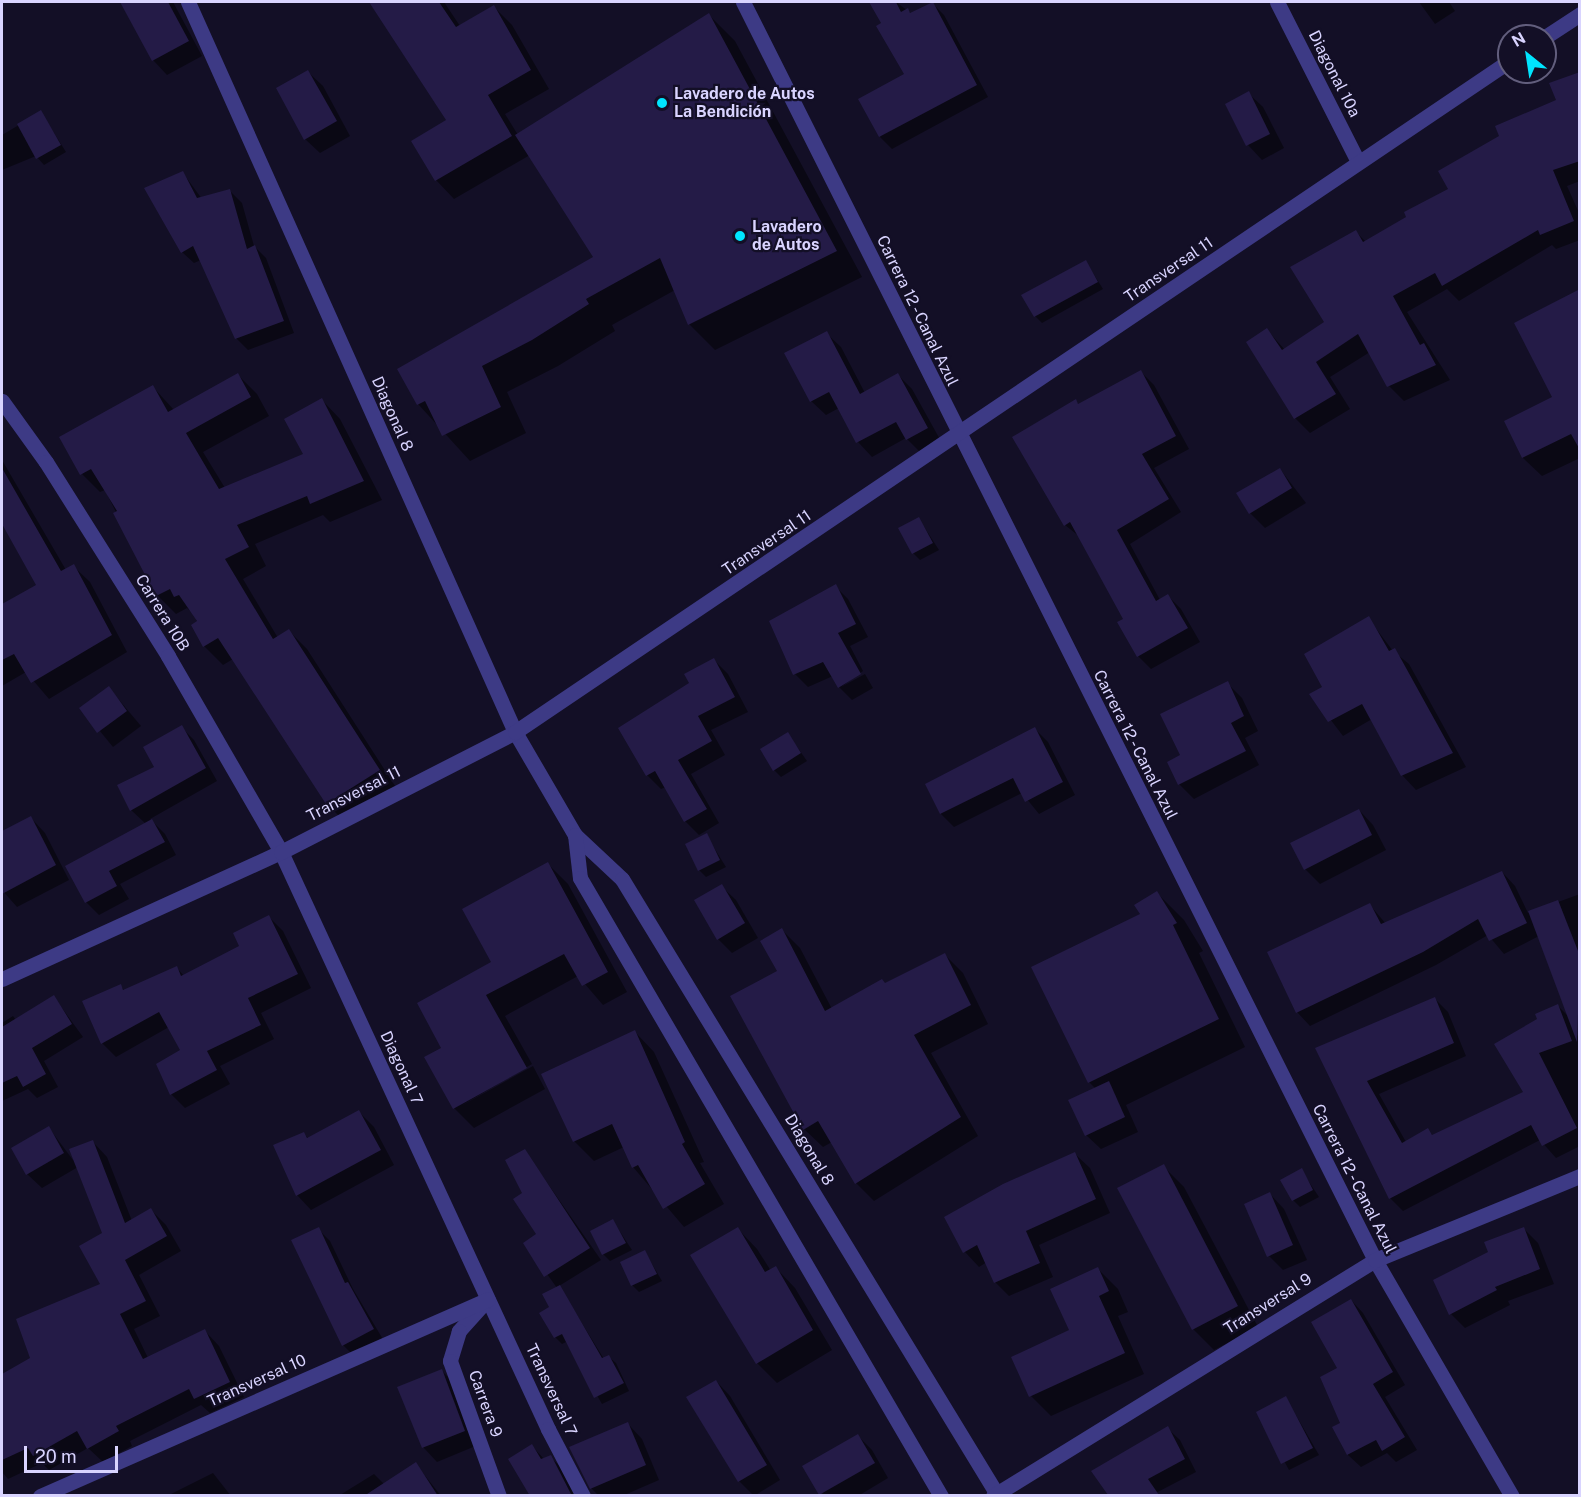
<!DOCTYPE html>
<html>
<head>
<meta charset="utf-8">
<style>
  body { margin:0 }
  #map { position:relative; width:1581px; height:1497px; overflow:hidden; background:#130f26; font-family:"Public Sans",sans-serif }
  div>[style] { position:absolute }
  .shadow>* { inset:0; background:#0007 }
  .building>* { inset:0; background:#241b47 }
  .minor>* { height:15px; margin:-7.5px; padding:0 7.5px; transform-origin:7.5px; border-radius:7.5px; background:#3d3a85 }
  .dots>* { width:16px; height:16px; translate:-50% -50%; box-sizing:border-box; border:3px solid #130f26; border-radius:50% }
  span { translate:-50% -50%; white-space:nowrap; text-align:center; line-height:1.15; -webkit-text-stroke:4.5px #130f26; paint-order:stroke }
  .street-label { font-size:16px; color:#d9d4ff }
  .poi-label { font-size:16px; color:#d9d4ff; font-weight:700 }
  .left { translate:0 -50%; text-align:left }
  .frame { position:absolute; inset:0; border:3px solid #d9d4ff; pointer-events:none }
  .north { position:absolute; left:1497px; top:24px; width:60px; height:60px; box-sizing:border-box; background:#130f26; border:2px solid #625e7d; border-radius:50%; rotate:330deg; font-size:16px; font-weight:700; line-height:24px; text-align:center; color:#d9d4ff }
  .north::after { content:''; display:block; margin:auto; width:21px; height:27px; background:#00e5ff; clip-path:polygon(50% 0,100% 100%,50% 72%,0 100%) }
  .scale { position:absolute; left:24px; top:1446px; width:94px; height:27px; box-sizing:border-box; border:3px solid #d9d4ff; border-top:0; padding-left:8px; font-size:18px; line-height:21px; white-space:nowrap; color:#d9d4ff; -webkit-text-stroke:4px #130f26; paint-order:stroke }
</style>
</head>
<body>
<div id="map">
  <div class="shadow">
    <div style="clip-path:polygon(122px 2px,173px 2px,202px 56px,167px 75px,153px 60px)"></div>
    <div style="clip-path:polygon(371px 2px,444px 2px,460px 26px,494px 7px,512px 25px,549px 89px,505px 114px,518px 135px,709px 15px,735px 41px,862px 277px,715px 350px,689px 324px,675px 290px,612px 325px,615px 331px,558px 366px,507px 392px,526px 433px,470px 461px,418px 404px,595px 257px,530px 155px,454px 199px,436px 180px,448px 120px)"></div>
    <div style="clip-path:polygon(886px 2px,896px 2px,912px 14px,932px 3px,944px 15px,988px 97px,892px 149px,880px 137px,906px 75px,874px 8px)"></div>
    <div style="clip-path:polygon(1419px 2px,1449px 2px,1455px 11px,1435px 24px)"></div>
    <div style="clip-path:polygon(308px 72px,323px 86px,350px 136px,320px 153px,305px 139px)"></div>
    <div style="clip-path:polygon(1580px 73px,1580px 181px,1567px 186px,1580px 215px,1580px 240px,1556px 249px,1552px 245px,1459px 301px,1447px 289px,1407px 312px,1450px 380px,1404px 401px,1389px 386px,1370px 352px,1330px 377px,1350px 409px,1310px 433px,1295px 418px,1267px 330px,1285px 350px,1326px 322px,1356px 232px,1366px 242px,1451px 190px,1557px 101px)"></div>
    <div style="clip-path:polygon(1248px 93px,1263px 107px,1284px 148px,1262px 160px,1248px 145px)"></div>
    <div style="clip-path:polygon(41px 112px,66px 152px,44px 165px,36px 156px,2px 170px,2px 135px)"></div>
    <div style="clip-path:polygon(183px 173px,202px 199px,230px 191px,242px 203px,254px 246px,266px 258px,294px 333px,248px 350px,236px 338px,201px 260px,194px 263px,182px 252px)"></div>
    <div style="clip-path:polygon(1086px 262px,1103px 289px,1042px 323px,1035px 316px)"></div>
    <div style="clip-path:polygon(1580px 290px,1580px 458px,1542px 476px,1523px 458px,1506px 422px,1554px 398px)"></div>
    <div style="clip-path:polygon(826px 333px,841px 347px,865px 393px,898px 375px,912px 389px,942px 443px,922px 454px,906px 438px,872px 457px,858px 442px,839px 408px,826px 415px,811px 401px)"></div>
    <div style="clip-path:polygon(1141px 372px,1154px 385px,1189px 449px,1154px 468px,1181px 512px,1130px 544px,1160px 600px,1168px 596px,1181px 609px,1200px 642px,1151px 669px,1138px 656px,1125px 619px,1080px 537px,1065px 525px,1075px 401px,1079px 405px)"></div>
    <div style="clip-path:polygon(238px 375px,257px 394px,269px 416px,203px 452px,225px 488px,305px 454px,322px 400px,340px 419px,382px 500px,330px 522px,323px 515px,255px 544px,266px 566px,243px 579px,278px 638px,289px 631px,307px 649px,397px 789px,345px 822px,327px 804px,233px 659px,223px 665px,204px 646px,195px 615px,187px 608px,176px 614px,157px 595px,105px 490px,100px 492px,82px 474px,153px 387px,174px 410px)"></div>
    <div style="clip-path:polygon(2px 460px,66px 570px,73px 566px,90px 582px,127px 652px,49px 699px,26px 672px,2px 686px,2px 605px,38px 585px,2px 521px)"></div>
    <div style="clip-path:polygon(1280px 469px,1306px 503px,1265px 528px,1250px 513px)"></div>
    <div style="clip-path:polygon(919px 519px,939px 550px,920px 560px,913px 553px)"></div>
    <div style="clip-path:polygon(835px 586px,848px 599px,868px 637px,850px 646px,863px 671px,841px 687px,865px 674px,873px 688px,852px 700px,839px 687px,833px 676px,808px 687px,795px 674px)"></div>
    <div style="clip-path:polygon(1368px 618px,1393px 651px,1409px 664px,1466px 767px,1416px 790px,1402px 775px,1372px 719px,1343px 736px,1311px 694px,1324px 687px)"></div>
    <div style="clip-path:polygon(714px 660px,728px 674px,748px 712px,711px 730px,725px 755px,691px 774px,719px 823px,699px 835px,685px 821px,666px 787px,661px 789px,647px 775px,620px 729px,691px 683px)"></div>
    <div style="clip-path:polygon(1227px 683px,1242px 698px,1258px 731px,1245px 738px,1259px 765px,1194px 799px,1179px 784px,1182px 756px)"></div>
    <div style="clip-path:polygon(109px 688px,141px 726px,113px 747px,81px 708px)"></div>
    <div style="clip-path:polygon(181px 727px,194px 740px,217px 781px,150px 819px,165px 834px,176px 855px,120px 884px,129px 899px,99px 915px,86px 902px,67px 867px,146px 824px,131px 810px)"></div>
    <div style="clip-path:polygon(1035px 729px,1048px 742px,1075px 795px,1039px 814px,1022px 793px,954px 827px,941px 814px,927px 785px)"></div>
    <div style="clip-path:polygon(788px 734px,807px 761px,781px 777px,774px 770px)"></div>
    <div style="clip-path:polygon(1359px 810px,1373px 825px,1386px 850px,1320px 884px,1305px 869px)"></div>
    <div style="clip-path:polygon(31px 818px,45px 833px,69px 880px,17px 907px,2px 890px,2px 833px)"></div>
    <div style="clip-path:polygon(706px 835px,726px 867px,706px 877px,699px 870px)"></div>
    <div style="clip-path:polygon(548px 864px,568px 884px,627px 992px,603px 1005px,578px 976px,505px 1016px,532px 1064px,459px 1107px,533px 1066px,545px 1089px,474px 1128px,454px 1108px,443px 1048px)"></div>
    <div style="clip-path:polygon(1502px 872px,1515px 886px,1528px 913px,1580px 894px,1580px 1016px,1539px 936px,1504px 954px,1488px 935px,1436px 965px,1310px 1026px,1297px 1012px,1370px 905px,1386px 924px)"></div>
    <div style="clip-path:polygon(721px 886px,736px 900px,758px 938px,732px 953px,718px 939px)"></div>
    <div style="clip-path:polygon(1157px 893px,1184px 920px,1203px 951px,1199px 953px,1245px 1047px,1126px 1105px,1138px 1132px,1101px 1149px,1086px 1135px,1096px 1089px,1089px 1082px,1142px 915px)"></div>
    <div style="clip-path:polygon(269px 917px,283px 931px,311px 988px,261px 1013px,274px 1039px,220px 1066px,230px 1084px,185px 1108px,171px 1094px,182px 1051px,169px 1027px,116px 1057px,102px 1043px,120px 986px,125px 991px,177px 968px,184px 976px,241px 947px)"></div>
    <div style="clip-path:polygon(782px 930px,800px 948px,832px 1009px,945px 955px,963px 973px,988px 1024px,931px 1053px,978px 1136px,874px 1201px,856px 1183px,832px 1142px,823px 1147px,804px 1129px,779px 972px)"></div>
    <div style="clip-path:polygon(54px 997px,83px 1037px,44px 1061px,58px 1087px,37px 1098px,28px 1089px,2px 1101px,2px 1023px,13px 1016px,16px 1020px)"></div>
    <div style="clip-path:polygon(1435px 999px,1448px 1012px,1466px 1056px,1379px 1094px,1406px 1142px,1428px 1130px,1433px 1136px,1525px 1093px,1539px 1020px,1558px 1006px,1571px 1019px,1580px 1042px,1580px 1146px,1556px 1158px,1540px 1140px,1403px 1211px,1390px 1198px,1317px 1049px)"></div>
    <div style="clip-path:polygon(635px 1032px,654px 1052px,704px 1162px,700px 1163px,724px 1204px,684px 1227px,633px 1167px,624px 1147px,594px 1161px,574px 1141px)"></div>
    <div style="clip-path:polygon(359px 1112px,374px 1127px,394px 1165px,311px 1210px,297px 1195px,303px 1133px,309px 1139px)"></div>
    <div style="clip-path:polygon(49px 1128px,73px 1160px,93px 1142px,107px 1157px,132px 1221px,151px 1210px,166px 1225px,181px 1251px,139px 1275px,160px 1316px,134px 1329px,148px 1358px,205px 1331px,219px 1346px,244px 1397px,210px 1413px,201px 1405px,130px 1441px,132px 1446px,103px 1462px,88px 1448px,49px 1470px,42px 1463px,8px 1479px,2px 1472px,2px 1376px,32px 1358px,102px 1285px,104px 1234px,78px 1167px,42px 1188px,27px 1174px)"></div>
    <div style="clip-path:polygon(525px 1151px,601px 1260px,559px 1286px,604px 1359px,609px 1357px,616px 1363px,629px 1391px,602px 1404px,566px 1342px,562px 1344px,555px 1337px,542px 1314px,551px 1308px,557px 1288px,525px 1243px,538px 1235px,524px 1193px)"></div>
    <div style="clip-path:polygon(1075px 1154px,1090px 1168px,1110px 1213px,1039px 1245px,1053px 1277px,1009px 1296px,995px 1282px,987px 1262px,979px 1267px,965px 1252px,946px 1217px)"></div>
    <div style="clip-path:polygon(1163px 1166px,1184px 1187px,1258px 1327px,1214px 1350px,1193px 1329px)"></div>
    <div style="clip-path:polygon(1301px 1170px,1319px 1197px,1300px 1207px,1293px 1200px)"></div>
    <div style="clip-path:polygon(1270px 1194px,1284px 1209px,1307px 1260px,1283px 1270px,1269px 1256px)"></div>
    <div style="clip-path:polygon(613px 1221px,632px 1250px,610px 1261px,603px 1254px)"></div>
    <div style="clip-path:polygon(1523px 1228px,1538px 1243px,1554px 1284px,1508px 1301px,1510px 1305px,1465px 1328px,1451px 1314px,1490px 1253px)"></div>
    <div style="clip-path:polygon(318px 1229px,330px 1241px,353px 1289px,384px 1341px,355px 1357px,343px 1345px)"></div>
    <div style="clip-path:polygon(738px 1229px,757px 1249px,771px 1271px,776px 1268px,795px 1288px,832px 1350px,777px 1383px,757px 1363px)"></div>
    <div style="clip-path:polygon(645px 1252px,662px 1281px,639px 1292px,632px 1285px)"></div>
    <div style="clip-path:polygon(1098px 1269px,1118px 1289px,1128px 1312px,1118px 1316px,1144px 1374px,1051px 1416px,1031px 1396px,1013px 1357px,1071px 1330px)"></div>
    <div style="clip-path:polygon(1351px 1300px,1363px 1313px,1405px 1385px,1385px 1397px,1417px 1450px,1396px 1462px,1387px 1453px,1361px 1467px,1348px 1455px,1334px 1428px,1342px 1423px,1339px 1368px)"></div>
    <div style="clip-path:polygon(442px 1371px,456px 1385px,478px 1445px,437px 1462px,423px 1447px)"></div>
    <div style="clip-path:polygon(716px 1381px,730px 1396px,780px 1480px,754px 1496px,739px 1481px)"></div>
    <div style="clip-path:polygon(1286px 1398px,1319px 1455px,1289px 1470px,1258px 1412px)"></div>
    <div style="clip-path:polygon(628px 1424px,642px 1439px,659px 1480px,622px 1496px,599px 1496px,591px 1488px)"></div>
    <div style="clip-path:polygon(1167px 1428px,1180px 1440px,1196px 1472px,1150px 1496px,1110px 1496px,1094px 1471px)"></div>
    <div style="clip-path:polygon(857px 1435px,872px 1450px,888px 1478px,858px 1496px,821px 1496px)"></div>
    <div style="clip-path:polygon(532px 1446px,544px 1459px,550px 1457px,562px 1468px,576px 1496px,531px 1496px)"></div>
    <div style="clip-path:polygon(416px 1464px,441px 1496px,340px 1495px,374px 1474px,384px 1484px)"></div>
    <div style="clip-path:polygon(213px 1473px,231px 1496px,167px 1496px)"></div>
  </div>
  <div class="building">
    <div style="clip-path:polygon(120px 2px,168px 2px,189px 41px,152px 61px)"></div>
    <div style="clip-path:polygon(369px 2px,439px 2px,456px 27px,494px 5px,531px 70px,488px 95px,512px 136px,435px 181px,411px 141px,446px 120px)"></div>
    <div style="clip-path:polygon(869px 2px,896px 2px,901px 12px,908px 8px,910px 13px,933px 2px,977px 85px,879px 137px,858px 99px,904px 74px,876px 26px,881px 23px)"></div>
    <div style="clip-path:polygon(709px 13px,837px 251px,688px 325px,660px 258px,586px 299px,589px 304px,532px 340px,482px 366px,501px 407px,442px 436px,425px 401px,417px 405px,397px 369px,593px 257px,515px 135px)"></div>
    <div style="clip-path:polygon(308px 70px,337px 121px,304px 140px,276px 88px)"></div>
    <div style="clip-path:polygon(1580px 72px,1580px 161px,1553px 170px,1574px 221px,1540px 235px,1538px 230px,1442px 286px,1435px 273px,1393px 296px,1420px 345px,1424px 343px,1436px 365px,1387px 387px,1358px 334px,1316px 362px,1336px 394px,1294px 419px,1246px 342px,1267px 328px,1282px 350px,1324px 322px,1290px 267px,1356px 230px,1363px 242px,1406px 217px,1404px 212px,1448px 189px,1438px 171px,1499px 136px,1495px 126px,1556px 100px,1549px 83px)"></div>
    <div style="clip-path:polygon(1249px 91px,1270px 134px,1246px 146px,1225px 104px)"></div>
    <div style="clip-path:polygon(41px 110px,61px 145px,36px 159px,17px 124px)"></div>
    <div style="clip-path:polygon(183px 171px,197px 198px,230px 189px,247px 249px,255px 245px,284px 321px,235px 339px,193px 246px,181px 253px,144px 188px)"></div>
    <div style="clip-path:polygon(1086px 260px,1098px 282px,1034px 317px,1021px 295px)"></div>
    <div style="clip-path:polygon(1580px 289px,1580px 450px,1571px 434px,1522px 458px,1504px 421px,1552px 397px,1514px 323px)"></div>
    <div style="clip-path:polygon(827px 331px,860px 394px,898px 373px,928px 428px,906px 440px,896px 422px,856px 443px,829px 392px,810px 402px,784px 353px)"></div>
    <div style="clip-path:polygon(1141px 370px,1176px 436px,1142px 454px,1169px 499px,1117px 530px,1156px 601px,1168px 594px,1188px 628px,1137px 657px,1117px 622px,1123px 619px,1070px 522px,1064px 526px,1012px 437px,1076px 399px,1078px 404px)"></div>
    <div style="clip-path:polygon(238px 373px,251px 397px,186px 433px,219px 489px,303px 454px,284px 419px,322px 398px,364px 481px,310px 504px,307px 496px,237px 525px,249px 547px,225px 559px,273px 639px,289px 629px,380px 770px,326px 804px,218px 638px,203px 647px,191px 625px,197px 621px,179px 595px,174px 597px,170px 589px,156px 596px,113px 513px,117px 511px,91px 469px,80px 475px,59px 437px,153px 385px,168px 412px)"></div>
    <div style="clip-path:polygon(2px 468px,61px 571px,74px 564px,112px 635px,31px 683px,14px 654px,2px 660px,2px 604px,36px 585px,2px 524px)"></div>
    <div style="clip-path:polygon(1280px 468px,1292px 488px,1249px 514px,1236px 493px)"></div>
    <div style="clip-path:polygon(919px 517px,933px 543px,912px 554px,898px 528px)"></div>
    <div style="clip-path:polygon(836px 584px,856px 624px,838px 633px,861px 674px,838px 688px,823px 662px,793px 675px,769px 621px)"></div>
    <div style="clip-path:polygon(1369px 616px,1389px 651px,1395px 648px,1453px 753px,1401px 776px,1362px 704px,1328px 722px,1309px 694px,1322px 687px,1304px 654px)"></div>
    <div style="clip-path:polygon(714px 658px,735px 697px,698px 716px,712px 741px,678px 760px,707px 809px,684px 822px,655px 771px,646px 776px,618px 728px,689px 683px,684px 674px)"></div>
    <div style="clip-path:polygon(1228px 681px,1244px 716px,1231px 723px,1246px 751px,1178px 785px,1167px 762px,1180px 755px,1160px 714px)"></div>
    <div style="clip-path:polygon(109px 686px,127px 711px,97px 733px,79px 708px)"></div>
    <div style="clip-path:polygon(182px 725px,206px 768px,130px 811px,117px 785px,154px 767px,143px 747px)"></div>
    <div style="clip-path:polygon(1035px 727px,1063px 782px,1025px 802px,1013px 778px,940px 814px,925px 784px)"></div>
    <div style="clip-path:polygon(788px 732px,801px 753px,773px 771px,760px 749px)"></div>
    <div style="clip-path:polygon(1359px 809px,1372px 835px,1304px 870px,1290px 843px)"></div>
    <div style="clip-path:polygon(31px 816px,56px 865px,2px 894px,2px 831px)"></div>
    <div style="clip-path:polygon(152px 819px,165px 842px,109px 871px,117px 886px,85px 903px,65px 866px)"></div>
    <div style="clip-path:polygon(707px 833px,720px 860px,698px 871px,685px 844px)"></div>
    <div style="clip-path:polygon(548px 862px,608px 972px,582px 986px,564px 954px,486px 995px,527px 1068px,453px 1109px,424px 1057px,441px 1048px,417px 1003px,491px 962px,462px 909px)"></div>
    <div style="clip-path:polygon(1502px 871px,1527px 923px,1489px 941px,1478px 919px,1423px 952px,1296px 1013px,1267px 952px,1370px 903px,1381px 924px)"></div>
    <div style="clip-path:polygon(722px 884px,745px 923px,717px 940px,694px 900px)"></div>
    <div style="clip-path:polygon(1157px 891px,1177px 923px,1173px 925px,1219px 1019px,1088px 1083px,1031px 967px,1140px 914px,1134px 905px)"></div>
    <div style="clip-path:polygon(1558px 900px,1580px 956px,1577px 1042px,1528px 911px)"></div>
    <div style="clip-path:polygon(269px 915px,298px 974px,248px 998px,261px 1025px,207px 1051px,217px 1070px,170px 1095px,156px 1064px,180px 1050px,159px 1012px,101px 1044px,82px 1001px,121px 984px,123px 990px,177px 966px,181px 976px,239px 946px,233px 933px)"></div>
    <div style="clip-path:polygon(782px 928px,825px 1011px,882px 979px,885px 983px,945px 953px,971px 1005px,914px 1035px,961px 1117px,855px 1184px,818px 1121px,803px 1130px,730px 996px,777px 971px,760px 941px)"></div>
    <div style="clip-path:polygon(54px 995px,72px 1024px,32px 1048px,46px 1074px,23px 1087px,17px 1076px,2px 1083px,2px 1027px)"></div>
    <div style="clip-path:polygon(1435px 997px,1454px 1043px,1367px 1081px,1402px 1143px,1428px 1128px,1432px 1135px,1523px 1092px,1494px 1044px,1537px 1019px,1535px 1014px,1558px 1004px,1572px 1041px,1539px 1053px,1577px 1128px,1542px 1146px,1531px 1125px,1389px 1199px,1315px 1048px)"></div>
    <div style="clip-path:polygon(635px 1030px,685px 1142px,682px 1144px,705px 1184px,663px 1209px,638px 1165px,632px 1168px,612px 1124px,573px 1142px,541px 1074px)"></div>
    <div style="clip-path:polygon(1109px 1081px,1125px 1117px,1085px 1136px,1068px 1100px)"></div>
    <div style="clip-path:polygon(359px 1110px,381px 1150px,296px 1196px,273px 1145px,304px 1132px,307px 1138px)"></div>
    <div style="clip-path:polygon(49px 1126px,64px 1153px,26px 1175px,11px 1148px)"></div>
    <div style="clip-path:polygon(93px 1140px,125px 1223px,151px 1208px,167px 1236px,125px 1260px,146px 1301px,120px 1314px,143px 1359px,205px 1329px,230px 1382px,194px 1399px,189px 1389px,116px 1426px,119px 1431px,87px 1449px,77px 1431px,33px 1456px,28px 1448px,2px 1460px,2px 1374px,30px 1358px,16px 1319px,100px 1284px,79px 1246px,102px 1233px,69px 1149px)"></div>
    <div style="clip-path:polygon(525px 1149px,590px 1248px,544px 1277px,523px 1243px,536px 1234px,513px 1199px,522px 1193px,505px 1160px)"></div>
    <div style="clip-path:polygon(1075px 1152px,1096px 1199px,1026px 1231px,1040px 1263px,994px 1283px,977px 1245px,963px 1253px,944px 1217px,1003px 1184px)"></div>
    <div style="clip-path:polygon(1164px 1164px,1238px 1306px,1192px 1330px,1117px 1188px)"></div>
    <div style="clip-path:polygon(1302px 1168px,1313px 1190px,1292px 1201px,1280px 1180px)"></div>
    <div style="clip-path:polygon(1270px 1192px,1293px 1245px,1267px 1257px,1244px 1204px)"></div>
    <div style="clip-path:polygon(613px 1219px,626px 1243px,602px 1255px,590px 1231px)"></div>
    <div style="clip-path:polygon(319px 1227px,345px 1283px,348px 1282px,374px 1329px,342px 1346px,291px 1240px)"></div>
    <div style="clip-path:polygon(738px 1227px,765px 1272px,776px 1266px,813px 1330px,756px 1364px,690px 1255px)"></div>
    <div style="clip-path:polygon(1524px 1227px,1540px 1269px,1495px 1287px,1497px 1290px,1449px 1315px,1433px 1280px,1488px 1252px,1484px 1242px)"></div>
    <div style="clip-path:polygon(645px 1250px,657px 1274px,631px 1286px,620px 1262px)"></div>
    <div style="clip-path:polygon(1098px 1267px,1109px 1291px,1099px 1296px,1125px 1353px,1029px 1397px,1011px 1357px,1069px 1330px,1050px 1289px)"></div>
    <div style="clip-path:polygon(560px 1285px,602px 1358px,609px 1355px,624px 1383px,594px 1398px,562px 1334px,554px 1338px,539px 1313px,549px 1307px,542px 1294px)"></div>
    <div style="clip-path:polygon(1351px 1299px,1393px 1372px,1373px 1384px,1405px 1437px,1382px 1451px,1376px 1440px,1347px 1455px,1332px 1427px,1340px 1423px,1320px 1377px,1337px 1368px,1311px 1322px)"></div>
    <div style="clip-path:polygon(442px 1369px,465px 1431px,422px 1448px,397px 1387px)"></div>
    <div style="clip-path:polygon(716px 1380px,767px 1465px,738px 1482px,686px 1397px)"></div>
    <div style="clip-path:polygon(1286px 1396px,1313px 1448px,1281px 1464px,1256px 1412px)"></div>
    <div style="clip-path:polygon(628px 1422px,646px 1465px,590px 1489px,569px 1447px)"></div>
    <div style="clip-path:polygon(1168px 1426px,1185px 1459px,1148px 1479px,1159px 1495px,1108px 1495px,1091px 1471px)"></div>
    <div style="clip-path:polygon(858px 1434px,875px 1463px,819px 1495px,802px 1466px)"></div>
    <div style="clip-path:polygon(532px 1444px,541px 1459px,551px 1455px,572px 1496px,530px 1496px,508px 1459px)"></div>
    <div style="clip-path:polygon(416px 1462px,438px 1496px,364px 1496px)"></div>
  </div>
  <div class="minor">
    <div style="left:188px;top:2px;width:800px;rotate:65.87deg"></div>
    <div style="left:515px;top:732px;width:119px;rotate:59.8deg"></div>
    <div style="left:575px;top:835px;width:64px;rotate:43.1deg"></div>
    <div style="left:622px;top:879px;width:723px;rotate:58.64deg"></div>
    <div style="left:743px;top:2px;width:1408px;rotate:63.33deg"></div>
    <div style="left:1375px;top:1260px;width:273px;rotate:59.9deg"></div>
    <div style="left:1277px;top:2px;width:179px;rotate:63.1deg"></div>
    <div style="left:1545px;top:37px;width:42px;rotate:-33.3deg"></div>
    <div style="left:2px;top:401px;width:75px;rotate:54.2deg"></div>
    <div style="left:46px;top:462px;width:229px;rotate:57.8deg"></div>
    <div style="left:168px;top:656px;width:226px;rotate:60deg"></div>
    <div style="left:281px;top:852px;width:636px;rotate:65.17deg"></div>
    <div style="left:548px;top:1429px;width:76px;rotate:62.4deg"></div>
    <div style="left:575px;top:835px;width:43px;rotate:83.4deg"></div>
    <div style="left:580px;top:878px;width:716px;rotate:59.71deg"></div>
    <div style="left:2px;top:979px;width:307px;rotate:-24.5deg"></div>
    <div style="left:281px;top:852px;width:263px;rotate:-27.1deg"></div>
    <div style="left:515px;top:732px;width:1199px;rotate:-34.02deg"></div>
    <div style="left:484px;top:1303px;width:38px;rotate:132deg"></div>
    <div style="left:459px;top:1331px;width:31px;rotate:107deg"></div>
    <div style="left:450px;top:1361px;width:144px;rotate:70.1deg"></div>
    <div style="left:40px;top:1496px;width:489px;rotate:-23.7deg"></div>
    <div style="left:993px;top:1496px;width:449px;rotate:-31.7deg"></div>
    <div style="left:1375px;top:1260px;width:222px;rotate:-22.3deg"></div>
  </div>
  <div class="dots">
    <div style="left:662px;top:103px;background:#00e5ff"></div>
    <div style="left:740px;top:236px;background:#00e5ff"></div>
  </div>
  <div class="street-label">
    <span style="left:1334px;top:74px;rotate:63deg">Diagonal 10a</span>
    <span style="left:1169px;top:270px;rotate:-34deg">Transversal 11</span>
    <span style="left:917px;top:311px;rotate:64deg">Carrera 12 - Canal Azul</span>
    <span style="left:392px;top:414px;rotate:66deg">Diagonal 8</span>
    <span style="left:767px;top:543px;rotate:-34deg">Transversal 11</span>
    <span style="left:162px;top:613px;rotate:58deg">Carrera 10B</span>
    <span style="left:1135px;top:745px;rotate:63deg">Carrera 12 - Canal Azul</span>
    <span style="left:354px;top:794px;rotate:-27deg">Transversal 11</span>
    <span style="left:401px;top:1068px;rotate:65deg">Diagonal 7</span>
    <span style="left:809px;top:1150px;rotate:59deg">Diagonal 8</span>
    <span style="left:1354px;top:1179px;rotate:63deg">Carrera 12 - Canal Azul</span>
    <span style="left:1268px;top:1304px;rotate:-32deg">Transversal 9</span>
    <span style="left:257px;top:1381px;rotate:-24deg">Transversal 10</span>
    <span style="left:551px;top:1390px;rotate:65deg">Transversal 7</span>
    <span style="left:485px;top:1404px;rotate:70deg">Carrera 9</span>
  </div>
  <div class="poi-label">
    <span class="left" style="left:674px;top:103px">Lavadero de Autos<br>La Bendición</span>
    <span class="left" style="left:752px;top:236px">Lavadero<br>de Autos</span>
  </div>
  <div class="frame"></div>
  <div class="north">N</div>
  <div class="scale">20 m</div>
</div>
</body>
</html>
